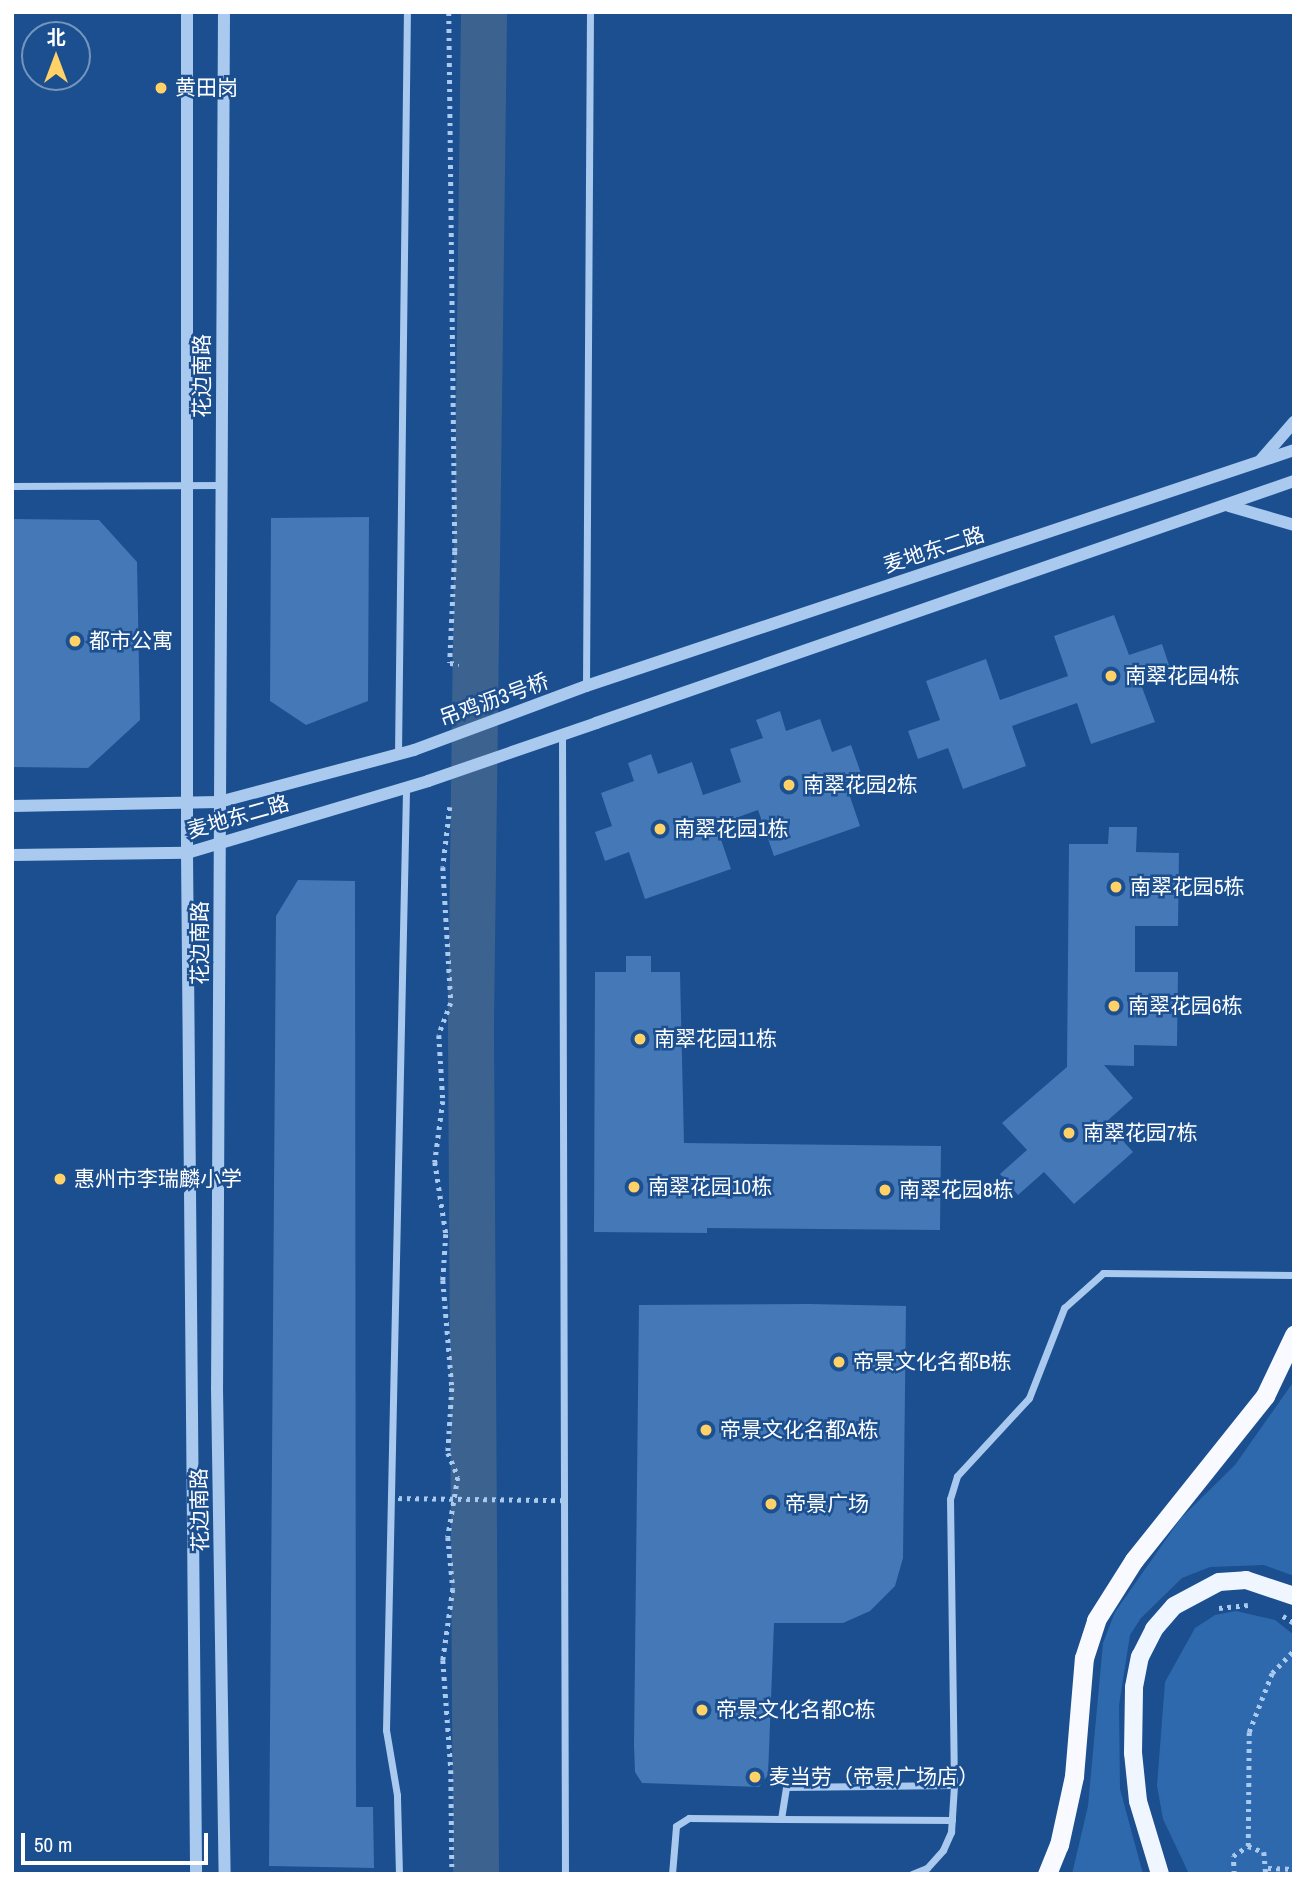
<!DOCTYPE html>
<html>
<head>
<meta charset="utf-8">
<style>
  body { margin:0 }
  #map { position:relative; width:1306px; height:1886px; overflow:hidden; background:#1b4f8f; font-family:"Archivo Narrow","Noto Sans SC",sans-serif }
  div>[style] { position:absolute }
  .green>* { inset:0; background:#2e69ad }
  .river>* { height:46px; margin:-23px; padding:0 23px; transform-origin:23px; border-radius:23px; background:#3c6290 }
  .building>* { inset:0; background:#4478b7 }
  .path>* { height:4.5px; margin-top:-2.25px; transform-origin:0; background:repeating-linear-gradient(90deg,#a9c9ee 0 3.5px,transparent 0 8.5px) }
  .minor>* { height:7px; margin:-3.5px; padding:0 3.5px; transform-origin:3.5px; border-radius:3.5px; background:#a9c9ee }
  .tertiary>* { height:12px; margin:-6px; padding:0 6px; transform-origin:6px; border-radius:6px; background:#a9c9ee }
  .primary>* { height:18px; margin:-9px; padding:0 9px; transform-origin:9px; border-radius:9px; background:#f0f6ff }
  .trunk>* { height:19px; margin:-9.5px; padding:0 9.5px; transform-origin:9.5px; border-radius:9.5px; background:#f8faff }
  .path-bridge>* { height:4.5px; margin-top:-2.25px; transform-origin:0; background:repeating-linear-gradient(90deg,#a9c9ee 0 3.5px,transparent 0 8.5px) }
  .tertiary-bridge>* { height:12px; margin:-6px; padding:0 6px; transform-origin:6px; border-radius:6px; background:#a9c9ee }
  .dots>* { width:19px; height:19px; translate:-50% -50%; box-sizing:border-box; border:4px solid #1b4f8f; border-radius:50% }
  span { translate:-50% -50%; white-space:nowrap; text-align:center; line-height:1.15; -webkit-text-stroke:5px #1b4f8f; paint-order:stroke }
  .poi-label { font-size:21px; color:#fff }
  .left { translate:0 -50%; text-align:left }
  .street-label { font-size:21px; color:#fff }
  .frame { position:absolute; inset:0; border:14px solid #fff; pointer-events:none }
  .north { position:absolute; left:21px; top:21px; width:70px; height:70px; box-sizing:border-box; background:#1b4f8f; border:2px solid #7695bc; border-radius:50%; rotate:0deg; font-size:19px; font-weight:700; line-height:28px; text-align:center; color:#fff }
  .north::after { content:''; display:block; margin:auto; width:24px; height:32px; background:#ffd166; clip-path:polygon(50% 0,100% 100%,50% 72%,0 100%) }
  .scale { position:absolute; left:21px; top:1833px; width:187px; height:32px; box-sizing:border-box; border:4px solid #fff; border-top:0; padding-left:9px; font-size:21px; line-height:24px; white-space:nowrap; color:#fff; -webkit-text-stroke:5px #1b4f8f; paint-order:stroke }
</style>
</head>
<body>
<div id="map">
  <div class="green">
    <div style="clip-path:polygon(1294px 1381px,1294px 1576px,1264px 1565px,1210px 1567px,1182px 1578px,1141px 1618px,1130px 1635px,1119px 1705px,1120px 1789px,1143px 1874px,1072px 1874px,1088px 1806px,1103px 1643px,1115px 1612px,1181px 1518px,1235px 1465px)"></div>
    <div style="clip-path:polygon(1236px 1611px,1275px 1620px,1294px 1635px,1294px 1874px,1189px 1874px,1163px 1819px,1157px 1786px,1165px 1682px,1195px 1628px,1215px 1615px)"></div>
  </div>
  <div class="river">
    <div style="left:476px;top:1874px;width:851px;rotate:-90.34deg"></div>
    <div style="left:471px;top:1023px;width:1011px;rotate:-89.26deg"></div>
  </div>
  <div class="building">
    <div style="clip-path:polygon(369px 517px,368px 701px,306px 725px,270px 701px,271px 518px)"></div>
    <div style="clip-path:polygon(12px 519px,99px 520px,137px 562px,140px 720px,88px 768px,12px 767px)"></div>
    <div style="clip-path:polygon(1114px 615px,1129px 655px,1162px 644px,1171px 671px,1140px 682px,1155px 722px,1091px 744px,1077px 703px,1012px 726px,1026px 766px,963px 789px,948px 748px,918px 759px,908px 731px,940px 720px,926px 681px,986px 659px,1000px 700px,1068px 676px,1054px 636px)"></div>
    <div style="clip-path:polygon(780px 711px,786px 731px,820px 719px,832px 752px,851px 745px,862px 776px,845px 782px,860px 826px,774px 856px,758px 810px,716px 825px,731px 869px,645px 899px,629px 852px,605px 861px,595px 832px,612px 826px,601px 793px,634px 781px,628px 763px,651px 754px,658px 774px,692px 762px,703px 795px,741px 782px,730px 749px,763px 738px,756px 720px)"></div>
    <div style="clip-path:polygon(1109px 827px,1137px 827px,1136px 852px,1179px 853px,1178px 926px,1135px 926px,1135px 972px,1178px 972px,1177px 1046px,1134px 1045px,1134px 1066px,1104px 1065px,1133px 1098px,1106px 1122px,1133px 1152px,1074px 1204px,1044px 1172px,1018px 1195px,1000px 1174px,1027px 1150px,1002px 1123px,1067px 1067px,1069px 844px,1108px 844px)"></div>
    <div style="clip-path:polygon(298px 880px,355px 881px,356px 1807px,373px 1807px,374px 1868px,269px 1866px,276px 916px)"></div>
    <div style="clip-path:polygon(626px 956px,651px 956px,651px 972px,680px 972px,684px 1143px,941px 1146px,940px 1230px,707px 1228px,707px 1233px,594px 1232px,595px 972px,626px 972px)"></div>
    <div style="clip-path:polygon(810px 1304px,906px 1306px,903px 1558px,895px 1586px,870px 1611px,843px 1623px,774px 1623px,768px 1775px,759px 1787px,642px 1783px,635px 1772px,634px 1745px,639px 1305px)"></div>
  </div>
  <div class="path">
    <div style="left:449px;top:12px;width:539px;rotate:89.36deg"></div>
    <div style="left:455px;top:551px;width:112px;rotate:92.6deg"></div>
    <div style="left:450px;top:663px;width:9px;rotate:6deg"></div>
    <div style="left:450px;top:807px;width:60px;rotate:96.7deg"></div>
    <div style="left:443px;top:867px;width:136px;rotate:86.6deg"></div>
    <div style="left:451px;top:1003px;width:34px;rotate:111deg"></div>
    <div style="left:439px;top:1035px;width:66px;rotate:86.5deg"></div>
    <div style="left:443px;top:1101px;width:62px;rotate:97.5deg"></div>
    <div style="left:435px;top:1162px;width:73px;rotate:81.3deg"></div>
    <div style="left:446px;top:1234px;width:46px;rotate:93.7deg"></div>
    <div style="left:443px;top:1280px;width:108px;rotate:85.2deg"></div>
    <div style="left:452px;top:1388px;width:65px;rotate:93.5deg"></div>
    <div style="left:448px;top:1453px;width:26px;rotate:67deg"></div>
    <div style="left:458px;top:1477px;width:61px;rotate:99.5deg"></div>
    <div style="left:448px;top:1537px;width:52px;rotate:84.5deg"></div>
    <div style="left:453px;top:1589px;width:72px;rotate:98deg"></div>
    <div style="left:443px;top:1660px;width:110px;rotate:85.8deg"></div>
    <div style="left:451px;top:1770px;width:104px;rotate:89.4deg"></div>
    <div style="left:1219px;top:1608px;width:29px;rotate:-6deg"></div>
    <div style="left:1283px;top:1616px;width:13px;rotate:32deg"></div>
    <div style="left:1248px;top:1846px;width:114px;rotate:-89.5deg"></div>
    <div style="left:1249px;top:1732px;width:63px;rotate:-68.7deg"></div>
    <div style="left:1272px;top:1673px;width:32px;rotate:-46deg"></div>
    <div style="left:1268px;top:1868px;width:26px;rotate:2deg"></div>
    <div style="left:1234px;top:1874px;width:18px;rotate:-93deg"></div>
    <div style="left:1233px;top:1856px;width:18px;rotate:-34deg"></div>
    <div style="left:1248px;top:1846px;width:17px;rotate:21deg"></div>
    <div style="left:1264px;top:1852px;width:22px;rotate:85deg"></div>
  </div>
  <div class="minor">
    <div style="left:12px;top:486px;width:209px;rotate:-0.3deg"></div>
    <div style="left:586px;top:686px;width:674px;rotate:-89.66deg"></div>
    <div style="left:562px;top:734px;width:1140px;rotate:89.85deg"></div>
    <div style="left:398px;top:754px;width:742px;rotate:-89.31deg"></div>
    <div style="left:781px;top:1819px;width:171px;rotate:0.3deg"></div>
    <div style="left:399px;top:1874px;width:79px;rotate:-91.5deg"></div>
    <div style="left:397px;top:1795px;width:66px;rotate:-99.6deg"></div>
    <div style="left:386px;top:1730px;width:942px;rotate:-88.78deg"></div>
    <div style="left:672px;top:1874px;width:48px;rotate:-85.2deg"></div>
    <div style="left:676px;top:1826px;width:15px;rotate:-32deg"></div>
    <div style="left:689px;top:1818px;width:92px;rotate:0.6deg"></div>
    <div style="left:781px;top:1819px;width:32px;rotate:-81deg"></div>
    <div style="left:786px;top:1787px;width:168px;rotate:-0.7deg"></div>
    <div style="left:954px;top:1785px;width:286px;rotate:-90.8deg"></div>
    <div style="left:950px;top:1499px;width:24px;rotate:-73deg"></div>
    <div style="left:957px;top:1476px;width:106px;rotate:-47.3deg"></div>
    <div style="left:1029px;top:1398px;width:97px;rotate:-68.7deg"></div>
    <div style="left:1064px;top:1308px;width:52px;rotate:-41.9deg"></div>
    <div style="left:1103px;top:1273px;width:191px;rotate:0.6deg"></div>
    <div style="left:912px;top:1874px;width:16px;rotate:-22deg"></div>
    <div style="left:927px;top:1868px;width:24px;rotate:-48deg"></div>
    <div style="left:943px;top:1850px;width:20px;rotate:-66deg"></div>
    <div style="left:951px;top:1832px;width:47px;rotate:-86.3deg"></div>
  </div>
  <div class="tertiary">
    <div style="left:187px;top:12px;width:841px;rotate:90deg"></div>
    <div style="left:187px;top:853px;width:1021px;rotate:89.49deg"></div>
    <div style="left:224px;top:12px;width:1376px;rotate:90.29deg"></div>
    <div style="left:217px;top:1388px;width:486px;rotate:89.1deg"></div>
    <div style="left:1260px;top:461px;width:52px;rotate:-48.9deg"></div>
    <div style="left:1229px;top:506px;width:68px;rotate:16.3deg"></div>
    <div style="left:586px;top:686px;width:746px;rotate:-18.43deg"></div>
    <div style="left:596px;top:723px;width:739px;rotate:-19.12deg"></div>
    <div style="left:12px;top:806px;width:207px;rotate:-1.1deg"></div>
    <div style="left:219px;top:802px;width:202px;rotate:-14.9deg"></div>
    <div style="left:12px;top:855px;width:175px;rotate:-0.7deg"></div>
    <div style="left:187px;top:853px;width:252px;rotate:-16.6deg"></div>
  </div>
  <div class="primary">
    <div style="left:1160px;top:1874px;width:76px;rotate:-106.8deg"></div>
    <div style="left:1138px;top:1801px;width:48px;rotate:-95.9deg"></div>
    <div style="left:1133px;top:1753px;width:66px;rotate:-89.1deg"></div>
    <div style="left:1134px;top:1687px;width:31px;rotate:-79deg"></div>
    <div style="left:1140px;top:1657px;width:31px;rotate:-63deg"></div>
    <div style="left:1154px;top:1629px;width:30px;rotate:-49deg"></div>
    <div style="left:1174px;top:1606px;width:51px;rotate:-28.1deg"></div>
    <div style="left:1219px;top:1582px;width:27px;rotate:-4deg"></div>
    <div style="left:1246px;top:1580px;width:51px;rotate:18.4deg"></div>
  </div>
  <div class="trunk">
    <div style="left:1047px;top:1874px;width:31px;rotate:-68deg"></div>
    <div style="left:1059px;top:1845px;width:71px;rotate:-77.7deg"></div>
    <div style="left:1074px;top:1776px;width:118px;rotate:-85.2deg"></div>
    <div style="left:1084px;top:1658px;width:40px;rotate:-72deg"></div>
    <div style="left:1096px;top:1620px;width:71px;rotate:-57.7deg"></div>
    <div style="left:1134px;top:1560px;width:210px;rotate:-51.4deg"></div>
    <div style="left:1265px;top:1396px;width:68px;rotate:-64.6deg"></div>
  </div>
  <div class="path-bridge">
    <div style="left:390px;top:1498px;width:175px;rotate:0.7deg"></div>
  </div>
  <div class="tertiary-bridge">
    <div style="left:414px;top:750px;width:184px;rotate:-20.4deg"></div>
    <div style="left:428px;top:781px;width:178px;rotate:-19deg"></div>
  </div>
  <div class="dots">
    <div style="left:161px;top:88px;background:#ffd166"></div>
    <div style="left:75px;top:641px;background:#ffd166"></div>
    <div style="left:1111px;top:676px;background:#ffd166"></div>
    <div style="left:789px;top:785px;background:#ffd166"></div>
    <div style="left:660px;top:829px;background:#ffd166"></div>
    <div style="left:1116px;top:887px;background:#ffd166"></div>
    <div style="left:1114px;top:1006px;background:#ffd166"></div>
    <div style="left:640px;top:1039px;background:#ffd166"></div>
    <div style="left:1069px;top:1133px;background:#ffd166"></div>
    <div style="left:60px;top:1179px;background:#ffd166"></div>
    <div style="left:634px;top:1187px;background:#ffd166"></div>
    <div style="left:885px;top:1190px;background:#ffd166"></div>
    <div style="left:839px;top:1362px;background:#ffd166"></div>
    <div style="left:706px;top:1430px;background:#ffd166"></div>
    <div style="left:771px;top:1504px;background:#ffd166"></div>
    <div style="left:702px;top:1710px;background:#ffd166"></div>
    <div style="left:755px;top:1777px;background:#ffd166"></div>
  </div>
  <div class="poi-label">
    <span class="left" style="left:175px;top:88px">黄田岗</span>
    <span class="left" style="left:89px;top:641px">都市公寓</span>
    <span class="left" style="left:1125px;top:676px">南翠花园4栋</span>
    <span class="left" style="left:803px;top:785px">南翠花园2栋</span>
    <span class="left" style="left:674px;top:829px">南翠花园1栋</span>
    <span class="left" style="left:1130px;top:887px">南翠花园5栋</span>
    <span class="left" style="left:1128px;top:1006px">南翠花园6栋</span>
    <span class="left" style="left:654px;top:1039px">南翠花园11栋</span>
    <span class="left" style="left:1083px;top:1133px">南翠花园7栋</span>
    <span class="left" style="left:74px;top:1179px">惠州市李瑞麟小学</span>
    <span class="left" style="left:648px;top:1187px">南翠花园10栋</span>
    <span class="left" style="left:899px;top:1190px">南翠花园8栋</span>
    <span class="left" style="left:853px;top:1362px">帝景文化名都B栋</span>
    <span class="left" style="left:720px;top:1430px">帝景文化名都A栋</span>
    <span class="left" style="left:785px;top:1504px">帝景广场</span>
    <span class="left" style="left:716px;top:1710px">帝景文化名都C栋</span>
    <span class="left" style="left:769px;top:1777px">麦当劳（帝景广场店）</span>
  </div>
  <div class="street-label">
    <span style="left:202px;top:376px;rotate:-90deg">花边南路</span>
    <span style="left:934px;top:550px;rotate:-18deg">麦地东二路</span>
    <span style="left:494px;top:700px;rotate:-20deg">吊鸡沥3号桥</span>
    <span style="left:238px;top:817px;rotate:-16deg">麦地东二路</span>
    <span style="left:200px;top:943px;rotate:-90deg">花边南路</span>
    <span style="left:200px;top:1510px;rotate:-91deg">花边南路</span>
  </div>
  <div class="frame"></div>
  <div class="north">北</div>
  <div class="scale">50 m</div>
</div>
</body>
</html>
